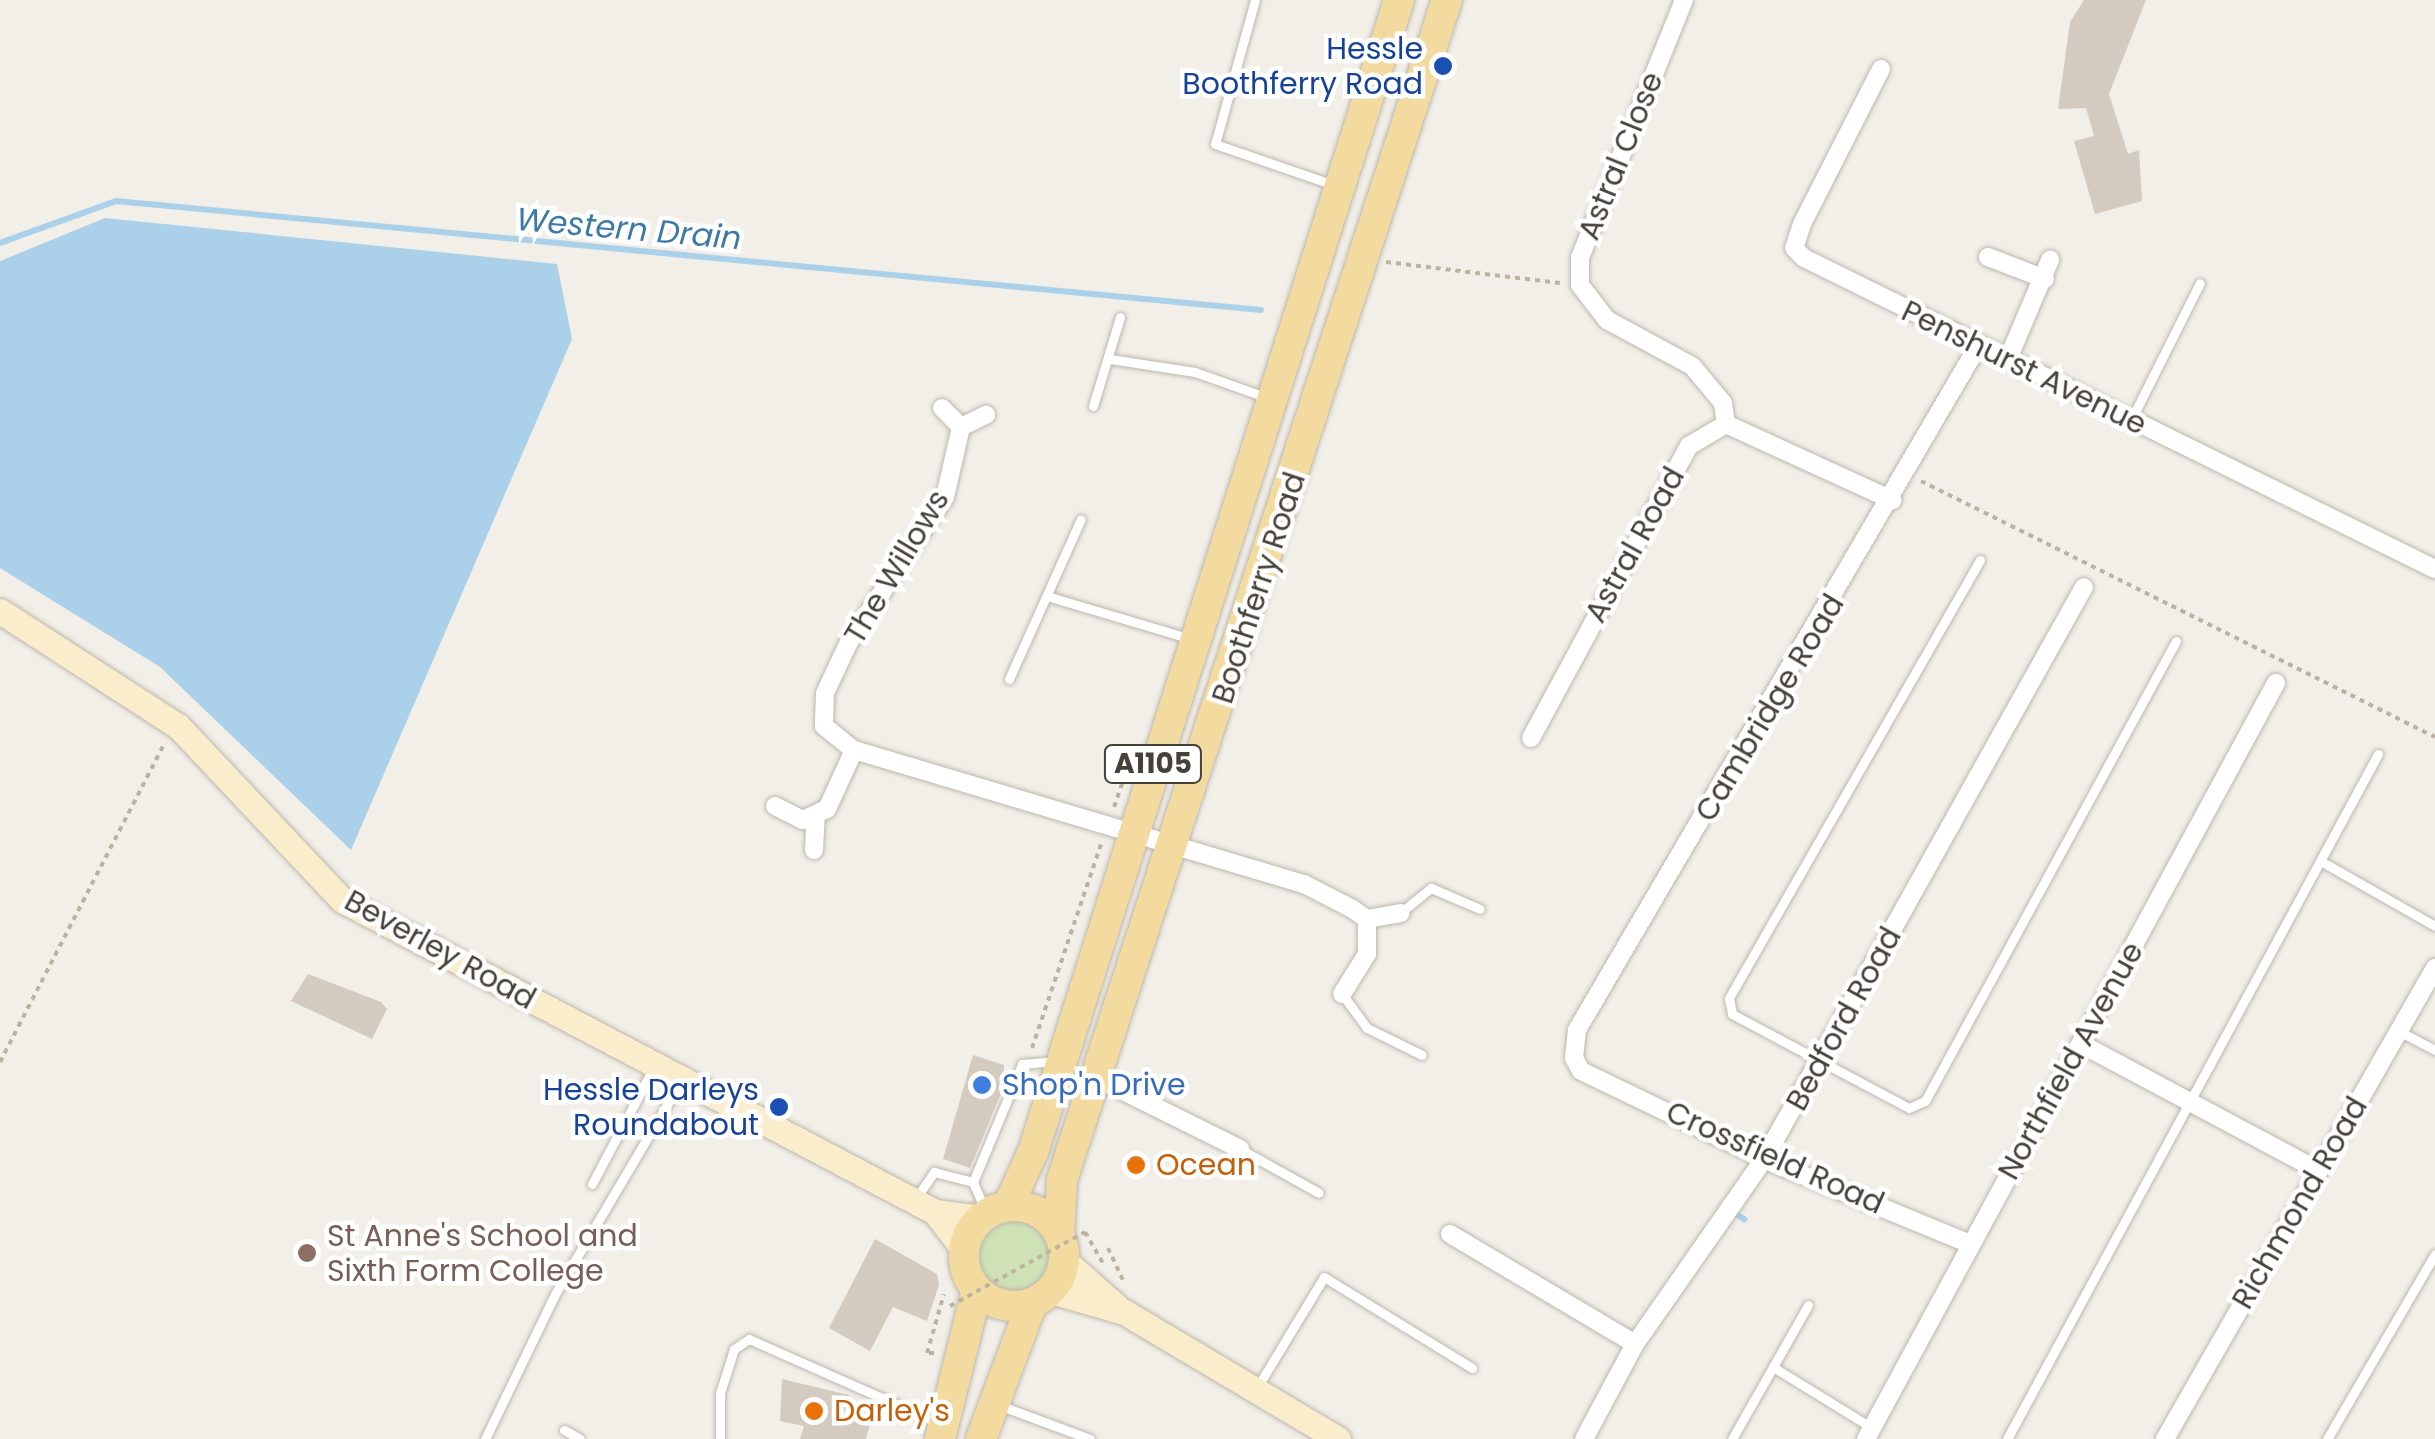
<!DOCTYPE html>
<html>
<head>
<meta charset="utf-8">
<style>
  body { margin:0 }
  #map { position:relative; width:2435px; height:1439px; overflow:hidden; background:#f2efe9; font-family:Poppins,sans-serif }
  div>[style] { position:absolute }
  .green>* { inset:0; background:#cfe2b6 }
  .round { border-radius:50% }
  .water>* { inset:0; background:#abd0e9 }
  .stream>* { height:6px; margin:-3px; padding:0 3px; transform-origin:3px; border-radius:3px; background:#abd0e9 }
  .building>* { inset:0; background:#d3cbbf }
  .path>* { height:4px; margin-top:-2px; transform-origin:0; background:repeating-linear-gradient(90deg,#bdb29f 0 5px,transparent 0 10px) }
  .roads { filter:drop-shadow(0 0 2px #bdb7ac) drop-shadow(0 0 2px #bdb7ac) }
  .lane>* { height:9px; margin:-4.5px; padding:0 4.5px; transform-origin:4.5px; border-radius:4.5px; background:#fff }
  .street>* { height:18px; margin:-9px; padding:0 9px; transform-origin:9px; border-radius:9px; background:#fff }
  .secondary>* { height:25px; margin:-12.5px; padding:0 12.5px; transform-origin:12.5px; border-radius:12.5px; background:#f9edcc }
  .primary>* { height:30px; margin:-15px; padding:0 15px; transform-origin:15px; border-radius:15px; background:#f3dba0 }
  .primary>.ring { margin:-15px; padding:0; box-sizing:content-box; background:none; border:30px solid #f3dba0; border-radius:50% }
  .path-bridge>* { height:4px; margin-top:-2px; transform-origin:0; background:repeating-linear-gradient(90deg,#bdb29f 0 5px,transparent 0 10px) }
  .dots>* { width:28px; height:28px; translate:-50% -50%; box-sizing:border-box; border:5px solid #fff; border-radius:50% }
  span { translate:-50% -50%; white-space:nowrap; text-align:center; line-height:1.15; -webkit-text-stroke:9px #fff; paint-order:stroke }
  .shield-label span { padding:2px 8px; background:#fff; border:2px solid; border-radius:8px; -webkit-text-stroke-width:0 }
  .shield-label { font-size:28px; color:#454038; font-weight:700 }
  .transit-label { font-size:30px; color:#164399 }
  .right { translate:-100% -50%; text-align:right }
  .street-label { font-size:30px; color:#454038 }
  .shop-label { font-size:30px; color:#366cbe }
  .left { translate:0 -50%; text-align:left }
  .food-label { font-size:30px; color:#c56008 }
  .education-label { font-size:30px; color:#785e54 }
  .water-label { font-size:32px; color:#3c7aa6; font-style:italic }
</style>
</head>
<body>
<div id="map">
  <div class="green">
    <div class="round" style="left:979px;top:1221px;width:72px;height:72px"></div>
  </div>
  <div class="water">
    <div style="clip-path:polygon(105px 218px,557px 264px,572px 339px,351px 850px,160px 667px,0 568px,0 261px)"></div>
  </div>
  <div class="stream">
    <div style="left:0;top:243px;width:123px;rotate:-19.9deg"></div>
    <div style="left:116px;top:201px;width:1150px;rotate:5.44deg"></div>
    <div style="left:1730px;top:1210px;width:17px;rotate:33deg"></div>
  </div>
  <div class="building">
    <div style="clip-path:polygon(2084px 0,2146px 0,2109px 94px,2128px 154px,2139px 150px,2142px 201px,2095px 214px,2074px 141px,2094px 136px,2086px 108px,2058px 109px,2070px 22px)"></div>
    <div style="clip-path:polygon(308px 974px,381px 1002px,387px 1009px,372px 1039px,291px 1001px)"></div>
    <div style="clip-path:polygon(973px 1055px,1004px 1065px,1004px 1086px,970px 1168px,943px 1159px)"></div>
    <div style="clip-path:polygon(875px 1239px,937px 1274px,939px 1285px,927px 1321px,893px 1307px,870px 1351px,829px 1328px)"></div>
    <div style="clip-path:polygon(782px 1379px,849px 1395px,843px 1417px,870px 1424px,866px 1439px,800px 1439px,804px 1426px,780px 1421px)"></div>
  </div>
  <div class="path">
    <div style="left:1386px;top:262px;width:175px;rotate:6.9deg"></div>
    <div style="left:1921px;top:481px;width:574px;rotate:26.48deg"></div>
    <div style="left:1114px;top:807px;width:31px;rotate:-71deg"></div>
    <div style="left:1032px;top:1048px;width:215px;rotate:-71.3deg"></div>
    <div style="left:0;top:1062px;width:359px;rotate:-62.7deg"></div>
    <div style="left:1085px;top:1232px;width:36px;rotate:60deg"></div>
    <div style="left:1108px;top:1248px;width:38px;rotate:65deg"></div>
    <div style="left:934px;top:1353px;width:7px;rotate:180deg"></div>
    <div style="left:927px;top:1353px;width:61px;rotate:-73.9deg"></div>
  </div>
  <div class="roads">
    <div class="lane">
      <div style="left:1255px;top:0;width:149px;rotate:105.5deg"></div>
      <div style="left:1215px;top:144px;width:129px;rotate:19deg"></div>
      <div style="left:1110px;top:359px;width:86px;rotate:8.7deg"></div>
      <div style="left:1195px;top:372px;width:77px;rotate:19.6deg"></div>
      <div style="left:1093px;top:406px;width:93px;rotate:-73.1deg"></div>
      <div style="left:2131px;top:420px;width:153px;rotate:-63.3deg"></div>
      <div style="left:1980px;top:560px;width:505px;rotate:119.82deg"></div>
      <div style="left:1729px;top:998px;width:16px;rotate:79deg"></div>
      <div style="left:1732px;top:1014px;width:200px;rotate:28deg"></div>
      <div style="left:1909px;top:1108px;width:17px;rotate:-24deg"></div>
      <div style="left:1925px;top:1101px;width:524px;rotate:-61.38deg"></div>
      <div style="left:1047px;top:596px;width:147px;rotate:16.6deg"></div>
      <div style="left:1009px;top:679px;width:175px;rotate:-65.8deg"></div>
      <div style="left:2324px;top:863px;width:128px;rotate:29.6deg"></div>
      <div style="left:1400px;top:913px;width:40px;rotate:-39deg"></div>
      <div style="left:1431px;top:888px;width:53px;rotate:23.2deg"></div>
      <div style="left:1342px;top:994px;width:42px;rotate:53.7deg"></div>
      <div style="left:1367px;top:1028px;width:61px;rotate:26.1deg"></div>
      <div style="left:2399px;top:1031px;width:41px;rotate:27.8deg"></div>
      <div style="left:1240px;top:1149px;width:90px;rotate:29.1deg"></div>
      <div style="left:592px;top:1184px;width:132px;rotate:-62.1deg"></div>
      <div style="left:916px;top:1198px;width:32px;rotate:-55deg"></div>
      <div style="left:934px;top:1172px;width:40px;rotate:14.4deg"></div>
      <div style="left:987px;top:1214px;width:35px;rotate:-114deg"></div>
      <div style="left:973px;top:1182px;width:128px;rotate:-67.4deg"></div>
      <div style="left:1022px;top:1064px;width:33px;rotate:-5deg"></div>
      <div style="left:1773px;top:1367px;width:116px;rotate:31.6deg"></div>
      <div style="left:1258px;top:1386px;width:127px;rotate:-58.8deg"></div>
      <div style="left:1324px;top:1277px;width:174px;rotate:31.6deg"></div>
      <div style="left:999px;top:1405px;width:97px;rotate:20.5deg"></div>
      <div style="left:564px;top:1430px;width:18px;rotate:29deg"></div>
      <div style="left:485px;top:1439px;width:161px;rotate:-64.2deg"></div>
      <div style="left:555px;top:1294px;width:245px;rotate:-59.4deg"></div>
      <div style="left:720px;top:1439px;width:46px;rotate:-90deg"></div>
      <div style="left:720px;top:1393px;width:46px;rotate:-72.3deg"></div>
      <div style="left:734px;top:1349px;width:18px;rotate:-34deg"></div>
      <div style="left:749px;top:1339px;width:210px;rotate:23.9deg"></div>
      <div style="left:1732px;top:1439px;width:154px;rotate:-60.4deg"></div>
      <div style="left:2007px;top:1439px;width:779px;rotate:-61.56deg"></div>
      <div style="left:2327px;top:1439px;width:214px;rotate:-59.7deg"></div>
    </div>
    <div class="street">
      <div style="left:1684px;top:0;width:278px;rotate:112deg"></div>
      <div style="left:1580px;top:258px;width:27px;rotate:90deg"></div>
      <div style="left:1580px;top:285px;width:44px;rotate:52.4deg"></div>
      <div style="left:1607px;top:320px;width:97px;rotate:28.4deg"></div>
      <div style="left:1692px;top:366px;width:48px;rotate:50deg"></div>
      <div style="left:1723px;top:403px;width:21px;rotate:82deg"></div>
      <div style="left:1881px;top:69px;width:174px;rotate:117deg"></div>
      <div style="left:1802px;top:224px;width:25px;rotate:108deg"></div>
      <div style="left:1794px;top:248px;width:14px;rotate:45deg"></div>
      <div style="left:1804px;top:258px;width:703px;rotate:26.24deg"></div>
      <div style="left:1988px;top:257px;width:61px;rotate:21.1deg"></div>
      <div style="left:2008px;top:359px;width:108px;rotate:-67deg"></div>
      <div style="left:942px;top:408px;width:27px;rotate:45deg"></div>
      <div style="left:961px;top:427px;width:28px;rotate:-26deg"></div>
      <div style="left:1726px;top:424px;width:183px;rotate:24.6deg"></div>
      <div style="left:961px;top:427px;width:72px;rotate:102.9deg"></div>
      <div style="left:945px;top:497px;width:174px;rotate:123.5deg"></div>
      <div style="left:849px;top:642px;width:56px;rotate:115.2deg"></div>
      <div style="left:825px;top:693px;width:33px;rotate:92deg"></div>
      <div style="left:824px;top:726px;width:38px;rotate:39deg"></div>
      <div style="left:854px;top:750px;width:470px;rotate:16.6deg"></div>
      <div style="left:1304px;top:884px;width:53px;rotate:27.1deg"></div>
      <div style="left:1351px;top:908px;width:19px;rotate:35deg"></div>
      <div style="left:1367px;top:919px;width:35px;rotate:90deg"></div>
      <div style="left:1367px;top:954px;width:47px;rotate:122deg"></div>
      <div style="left:1531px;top:738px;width:332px;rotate:-61.6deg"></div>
      <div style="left:1689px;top:446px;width:43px;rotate:-30.7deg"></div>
      <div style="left:775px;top:806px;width:31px;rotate:27deg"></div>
      <div style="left:803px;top:820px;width:26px;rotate:-25deg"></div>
      <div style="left:827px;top:809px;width:65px;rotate:-65.4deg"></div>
      <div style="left:814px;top:850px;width:33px;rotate:-87deg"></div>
      <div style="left:1367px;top:919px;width:34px;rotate:-10deg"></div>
      <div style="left:2085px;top:1046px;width:265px;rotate:28.1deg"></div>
      <div style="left:1097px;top:1078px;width:160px;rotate:26.4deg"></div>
      <div style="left:1450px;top:1234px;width:215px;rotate:30.7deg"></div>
      <div style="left:1970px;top:1244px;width:223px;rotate:-157.6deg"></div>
      <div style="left:1764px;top:1159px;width:203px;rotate:-154.3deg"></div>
      <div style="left:1581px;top:1071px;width:15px;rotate:-118deg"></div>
      <div style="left:1574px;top:1058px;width:28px;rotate:-84deg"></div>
      <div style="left:1577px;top:1030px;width:793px;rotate:-59.62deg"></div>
      <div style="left:1584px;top:1439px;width:108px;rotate:-61.8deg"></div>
      <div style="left:1635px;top:1344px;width:226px;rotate:-55.1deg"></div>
      <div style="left:1764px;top:1159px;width:655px;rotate:-60.78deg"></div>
      <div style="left:1866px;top:1439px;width:860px;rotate:-61.53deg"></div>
      <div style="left:2165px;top:1439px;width:543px;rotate:-60.18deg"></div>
    </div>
    <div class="secondary">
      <div style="left:0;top:611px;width:212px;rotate:32.9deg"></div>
      <div style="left:178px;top:726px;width:239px;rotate:46.7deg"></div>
      <div style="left:342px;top:900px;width:670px;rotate:27.75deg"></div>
      <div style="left:935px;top:1212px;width:46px;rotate:7.4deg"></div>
      <div style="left:935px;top:1212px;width:48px;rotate:52.7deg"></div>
      <div style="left:1064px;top:1260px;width:69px;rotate:41.5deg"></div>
      <div style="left:1051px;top:1291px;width:76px;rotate:16deg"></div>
      <div style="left:1124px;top:1312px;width:249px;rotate:30.7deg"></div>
    </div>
    <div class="primary">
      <div class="ring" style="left:964px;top:1206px;width:70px;height:70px"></div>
      <div style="left:1008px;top:1206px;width:60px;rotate:-65.2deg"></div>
      <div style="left:1033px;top:1152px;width:1209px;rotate:-72.37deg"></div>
      <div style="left:1059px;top:1233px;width:53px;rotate:-86.8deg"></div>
      <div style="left:1062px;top:1180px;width:1241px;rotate:-71.93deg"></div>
      <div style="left:940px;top:1439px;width:154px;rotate:-76.1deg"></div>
      <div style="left:981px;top:1439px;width:145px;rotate:-69.4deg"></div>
    </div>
  </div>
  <div class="path-bridge">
    <div style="left:950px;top:1306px;width:154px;rotate:-28.7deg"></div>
  </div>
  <div class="dots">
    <div style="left:1443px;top:66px;background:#1a4fb4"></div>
    <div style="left:982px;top:1085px;background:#3f7fe0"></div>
    <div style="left:779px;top:1107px;background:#1a4fb4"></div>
    <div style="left:1136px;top:1165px;background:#e8710a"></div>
    <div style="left:307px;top:1253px;background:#8d6e63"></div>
    <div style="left:814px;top:1411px;background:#e8710a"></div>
  </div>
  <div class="shield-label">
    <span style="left:1153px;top:764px">A1105</span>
  </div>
  <div class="transit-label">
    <span class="right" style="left:1423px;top:66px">Hessle<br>Boothferry Road</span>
    <span class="right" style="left:759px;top:1107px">Hessle Darleys<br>Roundabout</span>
  </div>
  <div class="street-label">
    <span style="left:1621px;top:156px;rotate:-68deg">Astral Close</span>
    <span style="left:2024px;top:368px;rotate:26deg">Penshurst Avenue</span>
    <span style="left:1635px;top:545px;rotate:-61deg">Astral Road</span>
    <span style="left:897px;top:567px;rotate:-59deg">The Willows</span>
    <span style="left:1259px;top:588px;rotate:-72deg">Boothferry Road</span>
    <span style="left:1770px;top:708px;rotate:-59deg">Cambridge Road</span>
    <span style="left:440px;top:950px;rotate:29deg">Beverley Road</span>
    <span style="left:1844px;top:1019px;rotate:-61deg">Bedford Road</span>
    <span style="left:2071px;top:1061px;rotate:-61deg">Northfield Avenue</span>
    <span style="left:1775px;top:1158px;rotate:24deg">Crossfield Road</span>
    <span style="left:2300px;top:1203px;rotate:-60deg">Richmond Road</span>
  </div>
  <div class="shop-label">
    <span class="left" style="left:1002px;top:1085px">Shop'n Drive</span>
  </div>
  <div class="food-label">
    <span class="left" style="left:1156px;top:1165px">Ocean</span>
    <span class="left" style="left:834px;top:1411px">Darley's</span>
  </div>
  <div class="education-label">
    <span class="left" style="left:327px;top:1253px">St Anne's School and<br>Sixth Form College</span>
  </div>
  <div class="water-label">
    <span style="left:629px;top:229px;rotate:5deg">Western Drain</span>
  </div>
</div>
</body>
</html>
